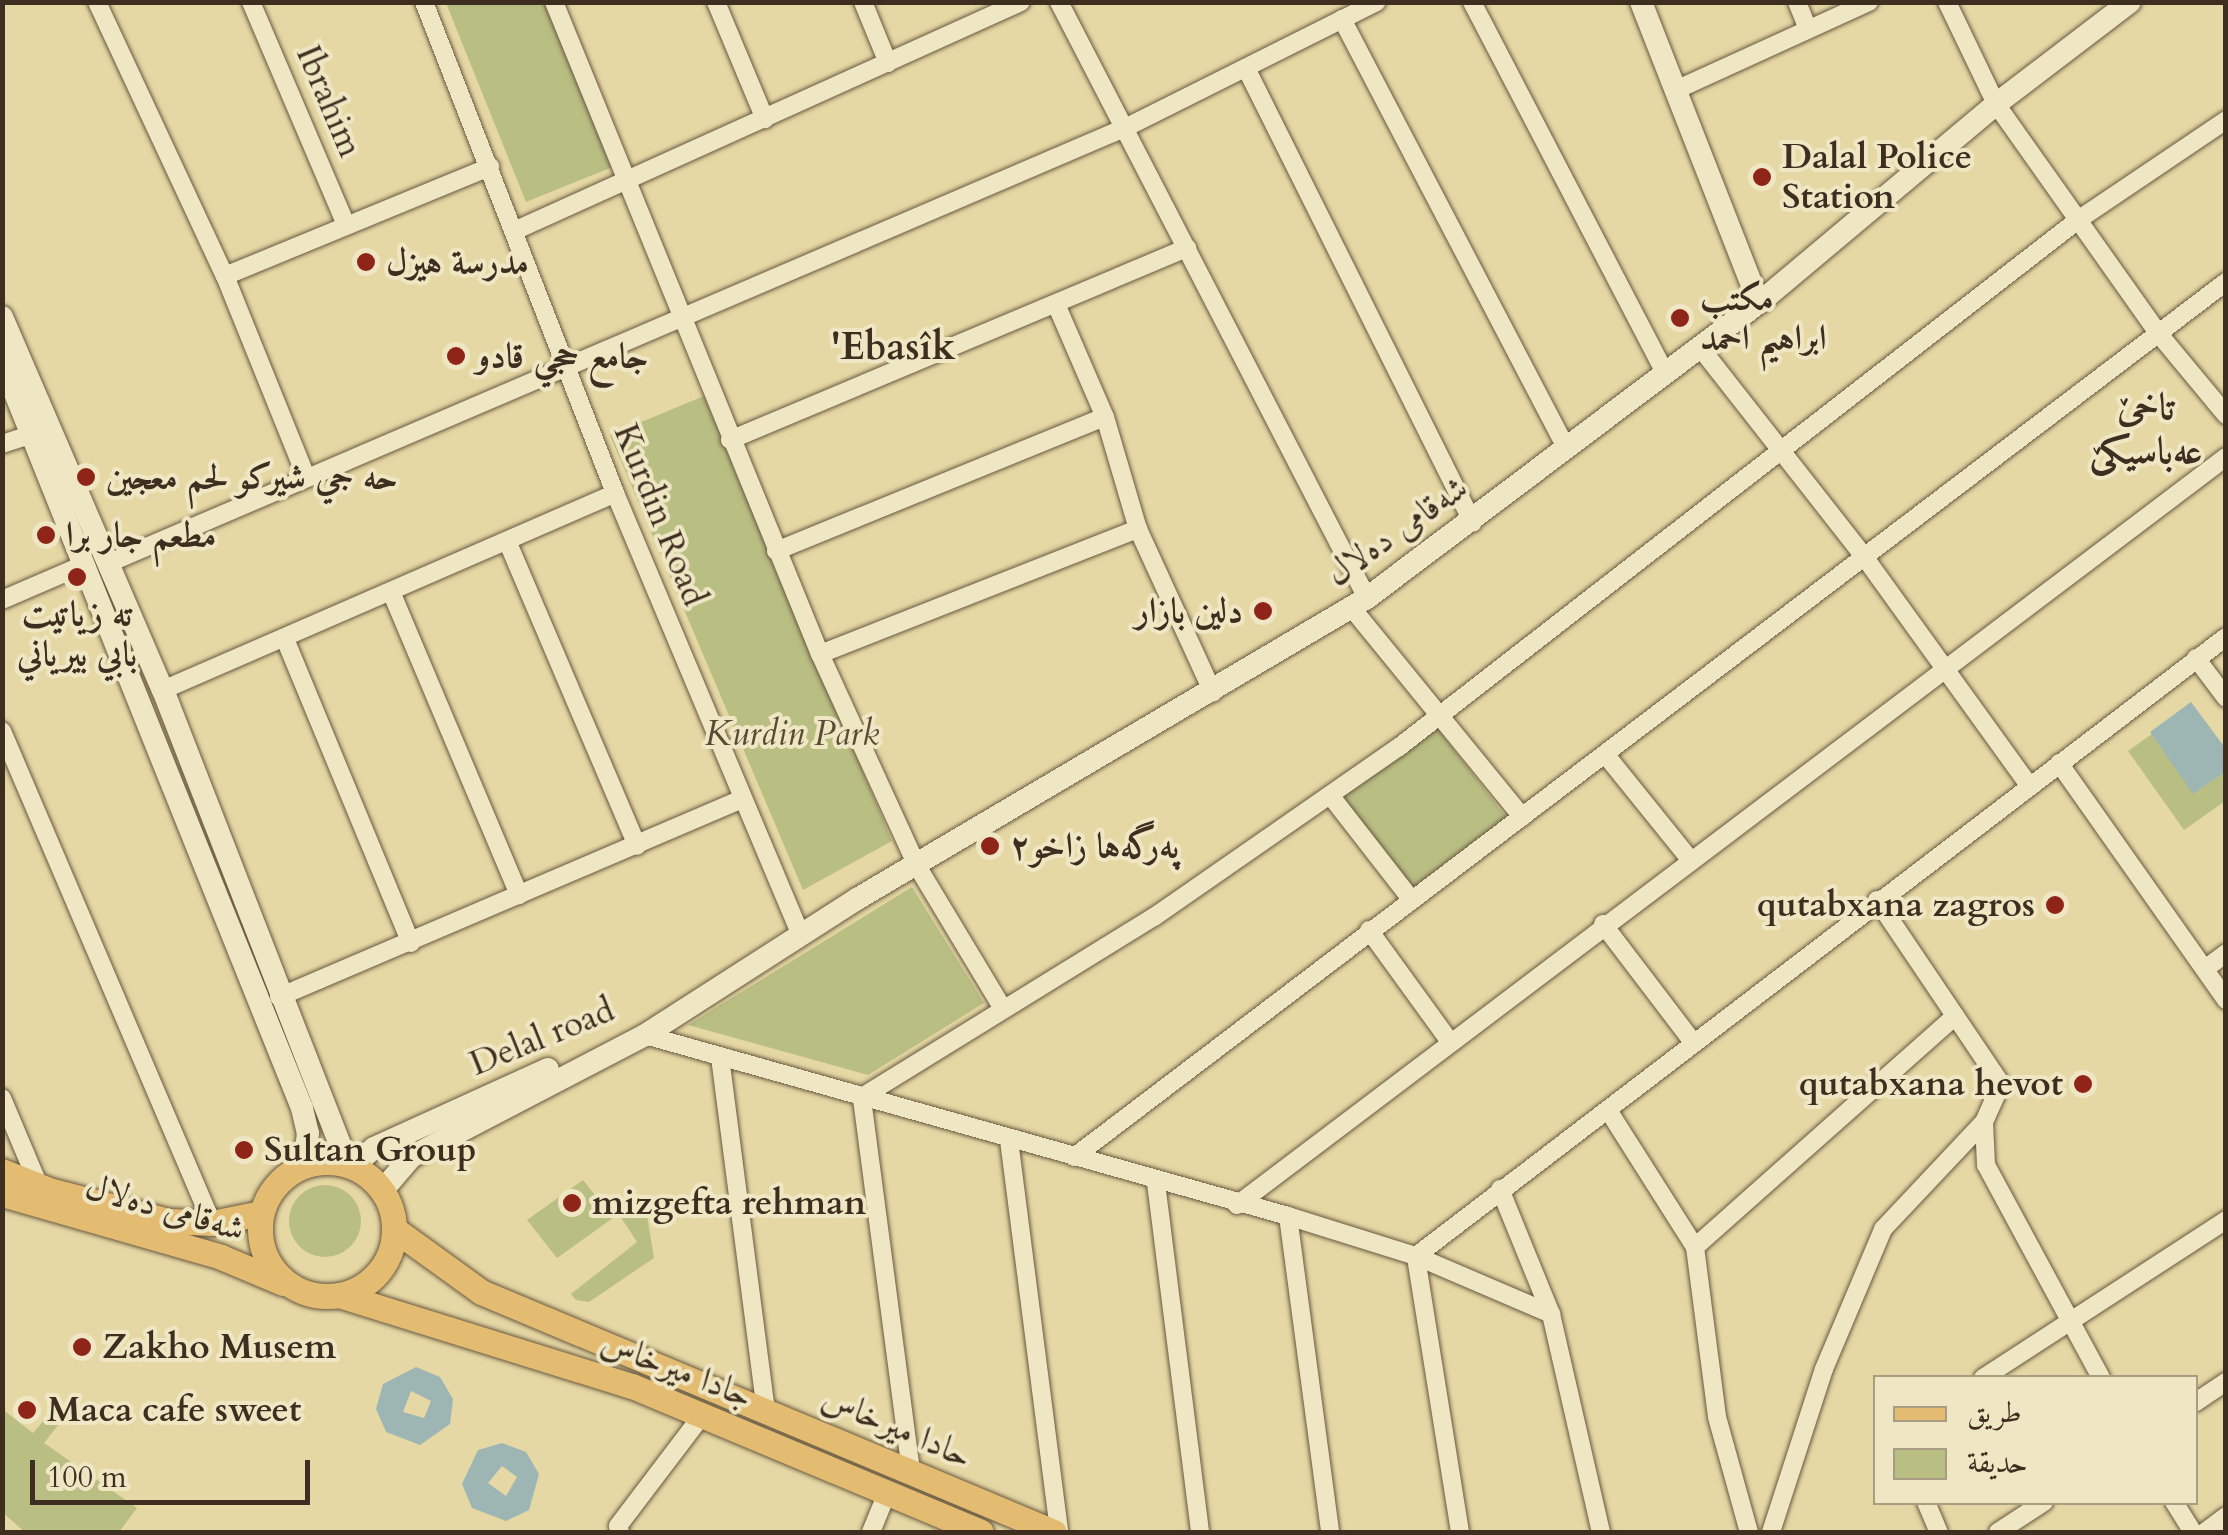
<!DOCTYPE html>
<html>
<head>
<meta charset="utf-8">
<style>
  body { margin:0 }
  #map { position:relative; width:2228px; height:1535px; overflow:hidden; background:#e6d8a4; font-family:Cardo,Amiri,serif }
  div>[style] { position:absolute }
  .green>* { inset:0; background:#b9be83 }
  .round { border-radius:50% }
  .water>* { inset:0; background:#9db6b3 }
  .roads { filter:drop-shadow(0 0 2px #685840) drop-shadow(0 0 2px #685840) }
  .minor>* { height:18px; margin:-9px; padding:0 9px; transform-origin:9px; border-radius:9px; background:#efe6c4 }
  .secondary>* { height:22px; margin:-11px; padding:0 11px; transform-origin:11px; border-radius:11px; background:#efe6c4 }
  .primary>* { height:25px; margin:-12.5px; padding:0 12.5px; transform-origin:12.5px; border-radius:12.5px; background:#e3bc72 }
  .primary>.ring { margin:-12.5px; padding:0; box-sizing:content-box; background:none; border:25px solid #e3bc72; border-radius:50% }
  .dots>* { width:28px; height:28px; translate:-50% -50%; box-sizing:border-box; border:5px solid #efe6c4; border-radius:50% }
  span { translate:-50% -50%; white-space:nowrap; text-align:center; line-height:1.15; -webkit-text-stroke:8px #efe6c4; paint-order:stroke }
  .street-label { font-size:35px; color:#3e2e1f }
  .poi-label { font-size:35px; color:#3e2e1f; font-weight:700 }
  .left { translate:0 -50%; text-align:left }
  .right { translate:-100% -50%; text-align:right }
  .park-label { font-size:35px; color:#574b33; font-style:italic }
  .neighbourhood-label { font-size:38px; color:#3e2e1f; font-weight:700 }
  .frame { position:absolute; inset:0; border:5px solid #3e2e1f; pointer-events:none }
  .legend { position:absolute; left:1873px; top:1375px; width:325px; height:130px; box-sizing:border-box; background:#efe6c4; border:2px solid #a89c82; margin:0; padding:12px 18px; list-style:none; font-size:30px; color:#3e2e1f }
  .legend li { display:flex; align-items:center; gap:20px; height:50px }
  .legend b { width:50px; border:2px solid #a89c82 }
  .scale { position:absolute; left:30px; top:1460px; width:280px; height:45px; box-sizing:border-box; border:5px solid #3e2e1f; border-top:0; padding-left:12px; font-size:30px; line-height:35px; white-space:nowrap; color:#3e2e1f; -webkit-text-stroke:8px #efe6c4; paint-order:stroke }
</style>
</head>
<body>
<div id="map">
  <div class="green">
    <div style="clip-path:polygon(446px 3px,546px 3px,615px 166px,526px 202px)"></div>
    <div style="clip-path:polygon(704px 396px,892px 841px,803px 890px,610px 435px)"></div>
    <div style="clip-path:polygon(1437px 728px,1509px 821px,1405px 895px,1338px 800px)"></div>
    <div style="clip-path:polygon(2152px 734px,2193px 793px,2225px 772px,2225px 801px,2184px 830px,2128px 751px)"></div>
    <div style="clip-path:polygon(912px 887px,984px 1003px,868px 1075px,688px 1025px)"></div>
    <div style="clip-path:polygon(583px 1180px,613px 1218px,557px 1258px,527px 1220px)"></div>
    <div class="round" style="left:289px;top:1185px;width:72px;height:72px"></div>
    <div style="clip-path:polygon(644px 1197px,654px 1258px,589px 1302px,576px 1300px,571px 1294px,637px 1242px,618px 1213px)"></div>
    <div style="clip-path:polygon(2px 1409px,33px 1433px,51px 1412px,62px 1420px,44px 1443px,137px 1508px,119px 1532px,25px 1532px,3px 1513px)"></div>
  </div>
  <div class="water">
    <div style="clip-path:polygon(2191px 702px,2226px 749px,2225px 772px,2193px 794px,2150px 732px)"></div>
    <div style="clip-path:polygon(evenodd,416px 1367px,440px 1377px,453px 1399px,450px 1424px,420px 1445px,386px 1432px,376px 1409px,383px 1384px,416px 1367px,411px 1391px,431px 1401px,424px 1418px,403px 1412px,411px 1391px)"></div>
    <div style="clip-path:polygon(evenodd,502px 1443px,526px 1452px,539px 1474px,529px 1510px,506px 1521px,472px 1508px,462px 1484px,478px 1450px,502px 1443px,502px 1466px,517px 1477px,506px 1496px,488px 1483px,502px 1466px)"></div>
  </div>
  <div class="roads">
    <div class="minor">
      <div style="left:97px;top:2px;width:302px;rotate:65deg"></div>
      <div style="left:225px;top:276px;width:214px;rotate:68deg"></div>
      <div style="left:251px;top:2px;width:242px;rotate:66.9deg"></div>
      <div style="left:424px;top:2px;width:527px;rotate:68.74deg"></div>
      <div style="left:615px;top:493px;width:480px;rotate:67.2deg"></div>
      <div style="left:554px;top:2px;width:704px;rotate:67.81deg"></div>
      <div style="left:820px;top:654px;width:231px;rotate:65.4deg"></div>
      <div style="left:916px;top:864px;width:169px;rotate:59deg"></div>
      <div style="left:716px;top:2px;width:127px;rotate:67.3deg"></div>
      <div style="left:863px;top:2px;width:66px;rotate:67.7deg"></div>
      <div style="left:1059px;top:2px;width:671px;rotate:62.67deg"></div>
      <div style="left:1472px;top:2px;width:417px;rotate:62.5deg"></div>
      <div style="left:1797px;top:2px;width:27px;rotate:68deg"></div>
      <div style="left:1947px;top:2px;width:113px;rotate:64.3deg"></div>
      <div style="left:1996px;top:104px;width:281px;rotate:54.7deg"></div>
      <div style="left:2158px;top:333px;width:107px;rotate:50.3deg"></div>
      <div style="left:1342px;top:19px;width:485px;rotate:62.4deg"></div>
      <div style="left:1246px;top:68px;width:508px;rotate:63.49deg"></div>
      <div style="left:1678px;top:89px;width:210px;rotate:-24.5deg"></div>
      <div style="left:514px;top:231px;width:556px;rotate:-24.31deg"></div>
      <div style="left:225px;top:276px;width:287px;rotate:-22.4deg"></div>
      <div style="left:1056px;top:304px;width:123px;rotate:66.6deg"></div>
      <div style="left:1105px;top:417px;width:117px;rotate:73.6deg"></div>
      <div style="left:1138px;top:529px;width:180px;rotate:65.4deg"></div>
      <div style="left:1699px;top:346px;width:266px;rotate:51.9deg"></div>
      <div style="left:1863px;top:555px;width:284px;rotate:54.2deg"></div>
      <div style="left:730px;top:440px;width:496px;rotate:-22.8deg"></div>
      <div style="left:2px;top:444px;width:32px;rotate:-18deg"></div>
      <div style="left:508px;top:543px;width:329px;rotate:66.9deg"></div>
      <div style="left:776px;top:551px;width:355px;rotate:-22.2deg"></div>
      <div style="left:109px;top:563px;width:1110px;rotate:-23.19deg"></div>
      <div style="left:1129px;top:126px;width:277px;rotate:-26.6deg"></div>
      <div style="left:392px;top:594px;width:327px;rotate:67.1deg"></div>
      <div style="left:2px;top:600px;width:90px;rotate:-23.4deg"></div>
      <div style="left:1351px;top:607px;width:271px;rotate:50.8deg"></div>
      <div style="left:285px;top:639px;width:329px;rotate:67.5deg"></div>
      <div style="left:820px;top:654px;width:342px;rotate:-21.5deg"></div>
      <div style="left:2196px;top:658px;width:50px;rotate:53.1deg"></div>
      <div style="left:163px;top:690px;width:493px;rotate:-23.5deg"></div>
      <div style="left:2px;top:731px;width:535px;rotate:66.89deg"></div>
      <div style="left:1605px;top:754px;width:134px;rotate:51.1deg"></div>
      <div style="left:2059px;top:763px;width:290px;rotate:54.8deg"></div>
      <div style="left:1330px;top:795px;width:132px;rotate:52.1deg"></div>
      <div style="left:1877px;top:900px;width:222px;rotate:56deg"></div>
      <div style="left:2001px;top:1084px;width:42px;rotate:114.1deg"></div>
      <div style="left:1984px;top:1122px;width:43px;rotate:87.3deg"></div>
      <div style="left:1986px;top:1165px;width:242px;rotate:61.6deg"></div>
      <div style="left:1603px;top:924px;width:147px;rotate:52.7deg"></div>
      <div style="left:1369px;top:930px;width:138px;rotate:54.1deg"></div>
      <div style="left:2205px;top:969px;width:26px;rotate:-37deg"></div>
      <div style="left:279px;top:997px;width:504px;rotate:-23.15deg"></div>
      <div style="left:645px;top:1035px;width:668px;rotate:15.72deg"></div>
      <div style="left:1288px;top:1216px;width:134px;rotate:17.4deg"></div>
      <div style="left:1416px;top:1256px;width:147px;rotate:23.2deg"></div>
      <div style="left:1551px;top:1314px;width:224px;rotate:77.1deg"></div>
      <div style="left:720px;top:1057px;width:355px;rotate:82.6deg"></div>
      <div style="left:2px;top:1098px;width:95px;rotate:67.2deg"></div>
      <div style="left:1608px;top:1110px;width:162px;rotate:57.6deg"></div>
      <div style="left:1695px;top:1247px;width:171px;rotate:82.6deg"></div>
      <div style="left:1717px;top:1417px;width:119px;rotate:74.5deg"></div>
      <div style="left:1009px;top:1140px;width:395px;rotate:82.7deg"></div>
      <div style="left:1074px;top:1157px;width:1447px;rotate:-37.22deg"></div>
      <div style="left:1156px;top:1183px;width:352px;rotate:82.8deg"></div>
      <div style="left:1500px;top:1189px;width:135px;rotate:67.8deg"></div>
      <div style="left:1237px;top:1205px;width:1240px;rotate:-37.1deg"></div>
      <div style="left:1288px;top:1216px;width:319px;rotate:82.4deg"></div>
      <div style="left:1695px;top:1247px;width:348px;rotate:-41.6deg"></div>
      <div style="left:1983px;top:1378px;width:290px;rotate:-33deg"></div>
      <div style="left:2196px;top:1402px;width:36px;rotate:-34deg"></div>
      <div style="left:911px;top:1471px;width:377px;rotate:-97.5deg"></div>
      <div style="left:862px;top:1097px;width:343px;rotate:-31.7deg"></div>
      <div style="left:1154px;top:917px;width:298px;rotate:-34.8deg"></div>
      <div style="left:1399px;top:747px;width:860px;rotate:-37.82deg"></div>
      <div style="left:2078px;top:220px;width:179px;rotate:-34deg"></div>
      <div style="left:1926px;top:1502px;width:33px;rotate:67deg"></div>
      <div style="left:2174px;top:1502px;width:36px;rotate:58deg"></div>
      <div style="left:620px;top:1532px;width:6px;rotate:-108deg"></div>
      <div style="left:618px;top:1526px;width:141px;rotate:-52.8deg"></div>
      <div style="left:871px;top:1532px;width:42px;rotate:-67.7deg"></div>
      <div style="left:1460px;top:1532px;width:279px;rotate:-99.1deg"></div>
      <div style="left:1416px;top:1256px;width:1019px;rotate:-37.39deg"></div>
      <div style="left:1771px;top:1532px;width:171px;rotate:-72deg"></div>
      <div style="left:1824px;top:1369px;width:152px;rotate:-67.1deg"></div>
      <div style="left:1883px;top:1229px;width:147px;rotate:-46.7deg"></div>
      <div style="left:1998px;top:1532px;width:55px;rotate:-33.1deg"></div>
      <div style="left:2205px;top:1532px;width:26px;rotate:-37deg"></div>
    </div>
    <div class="secondary">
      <div style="left:1641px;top:2px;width:323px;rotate:68.6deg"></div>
      <div style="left:2px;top:317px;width:406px;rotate:66.7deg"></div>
      <div style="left:163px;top:690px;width:510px;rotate:68.72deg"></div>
      <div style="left:2px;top:361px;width:805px;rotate:68.12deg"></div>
      <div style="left:302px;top:1108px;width:26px;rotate:77deg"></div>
      <div style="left:308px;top:1133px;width:32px;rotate:97deg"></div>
      <div style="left:352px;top:1167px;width:29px;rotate:-41deg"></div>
      <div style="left:374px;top:1148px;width:191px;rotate:-24.4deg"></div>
      <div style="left:382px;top:1191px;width:45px;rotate:-49.5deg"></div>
      <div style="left:411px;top:1157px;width:264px;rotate:-27.5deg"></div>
      <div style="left:645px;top:1035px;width:252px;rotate:-32.7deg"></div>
      <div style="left:857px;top:899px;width:592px;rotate:-30.55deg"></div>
      <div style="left:1367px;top:598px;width:491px;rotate:-37deg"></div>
      <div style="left:1759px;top:303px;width:309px;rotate:-40deg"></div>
      <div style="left:1996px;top:104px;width:168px;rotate:-37.3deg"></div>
    </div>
    <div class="primary">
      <div class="ring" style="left:260px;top:1162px;width:109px;height:109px"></div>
      <div style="left:2px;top:1171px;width:51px;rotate:22deg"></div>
      <div style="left:49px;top:1190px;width:124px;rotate:14.5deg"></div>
      <div style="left:169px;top:1221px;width:43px;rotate:2.7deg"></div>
      <div style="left:212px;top:1223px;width:50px;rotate:-11.5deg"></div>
      <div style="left:2px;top:1194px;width:228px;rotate:16deg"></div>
      <div style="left:221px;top:1257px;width:67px;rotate:22.8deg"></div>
      <div style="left:394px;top:1229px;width:107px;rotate:35.9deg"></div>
      <div style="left:481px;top:1292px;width:621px;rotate:22.73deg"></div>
      <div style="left:339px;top:1295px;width:307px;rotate:17.3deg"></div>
      <div style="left:632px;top:1386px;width:378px;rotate:22.7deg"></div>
    </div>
  </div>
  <div class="dots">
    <div style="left:1762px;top:177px;background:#8f2418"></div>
    <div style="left:366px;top:262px;background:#8f2418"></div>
    <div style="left:1680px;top:318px;background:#8f2418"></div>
    <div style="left:456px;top:356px;background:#8f2418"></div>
    <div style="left:86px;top:477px;background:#8f2418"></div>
    <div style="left:46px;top:535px;background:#8f2418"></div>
    <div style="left:77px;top:577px;background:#8f2418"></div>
    <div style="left:1263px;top:611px;background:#8f2418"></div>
    <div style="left:990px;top:846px;background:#8f2418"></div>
    <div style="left:2055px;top:905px;background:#8f2418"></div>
    <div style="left:2083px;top:1084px;background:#8f2418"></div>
    <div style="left:244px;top:1150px;background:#8f2418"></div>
    <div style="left:572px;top:1203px;background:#8f2418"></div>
    <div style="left:82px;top:1347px;background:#8f2418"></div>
    <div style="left:27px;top:1410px;background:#8f2418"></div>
  </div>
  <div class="street-label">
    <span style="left:329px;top:101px;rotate:67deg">Ibrahim</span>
    <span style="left:660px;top:515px;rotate:68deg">Kurdin Road</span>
    <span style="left:1397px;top:531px;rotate:-35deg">شەقامی دەلال</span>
    <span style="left:542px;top:1037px;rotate:-22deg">Delal road</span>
    <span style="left:165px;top:1208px;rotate:16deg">شەقامی دەلال</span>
    <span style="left:677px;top:1369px;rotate:21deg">جادا ميرخاس</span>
    <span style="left:897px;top:1427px;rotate:23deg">حادا ميرخاس</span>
  </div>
  <div class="poi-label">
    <span class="left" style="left:1782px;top:177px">Dalal Police<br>Station</span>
    <span class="left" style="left:386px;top:262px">مدرسة هيزل</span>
    <span class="left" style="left:1700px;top:318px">مكتب<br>ابراهيم احمد</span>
    <span class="left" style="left:476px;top:356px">جامع حجي قادو</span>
    <span class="left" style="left:106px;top:477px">حه جي شيركو لحم معجين</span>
    <span class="left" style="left:66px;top:535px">مطعم جار برا</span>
    <span class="right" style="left:1243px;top:611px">دلين بازار</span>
    <span style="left:77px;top:634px">ته زياتيت<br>بابي بيرياني</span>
    <span class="left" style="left:1010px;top:846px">پەرگەها زاخو۲</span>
    <span class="right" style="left:2035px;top:905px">qutabxana zagros</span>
    <span class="right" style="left:2063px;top:1084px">qutabxana hevot</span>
    <span class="left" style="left:264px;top:1150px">Sultan Group</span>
    <span class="left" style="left:592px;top:1203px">mizgefta rehman</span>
    <span class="left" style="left:102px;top:1347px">Zakho Musem</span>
    <span class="left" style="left:47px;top:1410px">Maca cafe sweet</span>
  </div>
  <div class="park-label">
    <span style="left:792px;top:734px">Kurdin Park</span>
  </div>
  <div class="neighbourhood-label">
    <span style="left:893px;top:348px">'Ebasîk</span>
    <span style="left:2146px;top:430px">تاخێ<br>عه‌باسيكێ</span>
  </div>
  <div class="frame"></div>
  <ul class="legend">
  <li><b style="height:12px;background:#e3bc72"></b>طريق</li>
  <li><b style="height:28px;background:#b9be83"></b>حديقة</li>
  </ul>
  <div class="scale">100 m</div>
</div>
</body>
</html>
